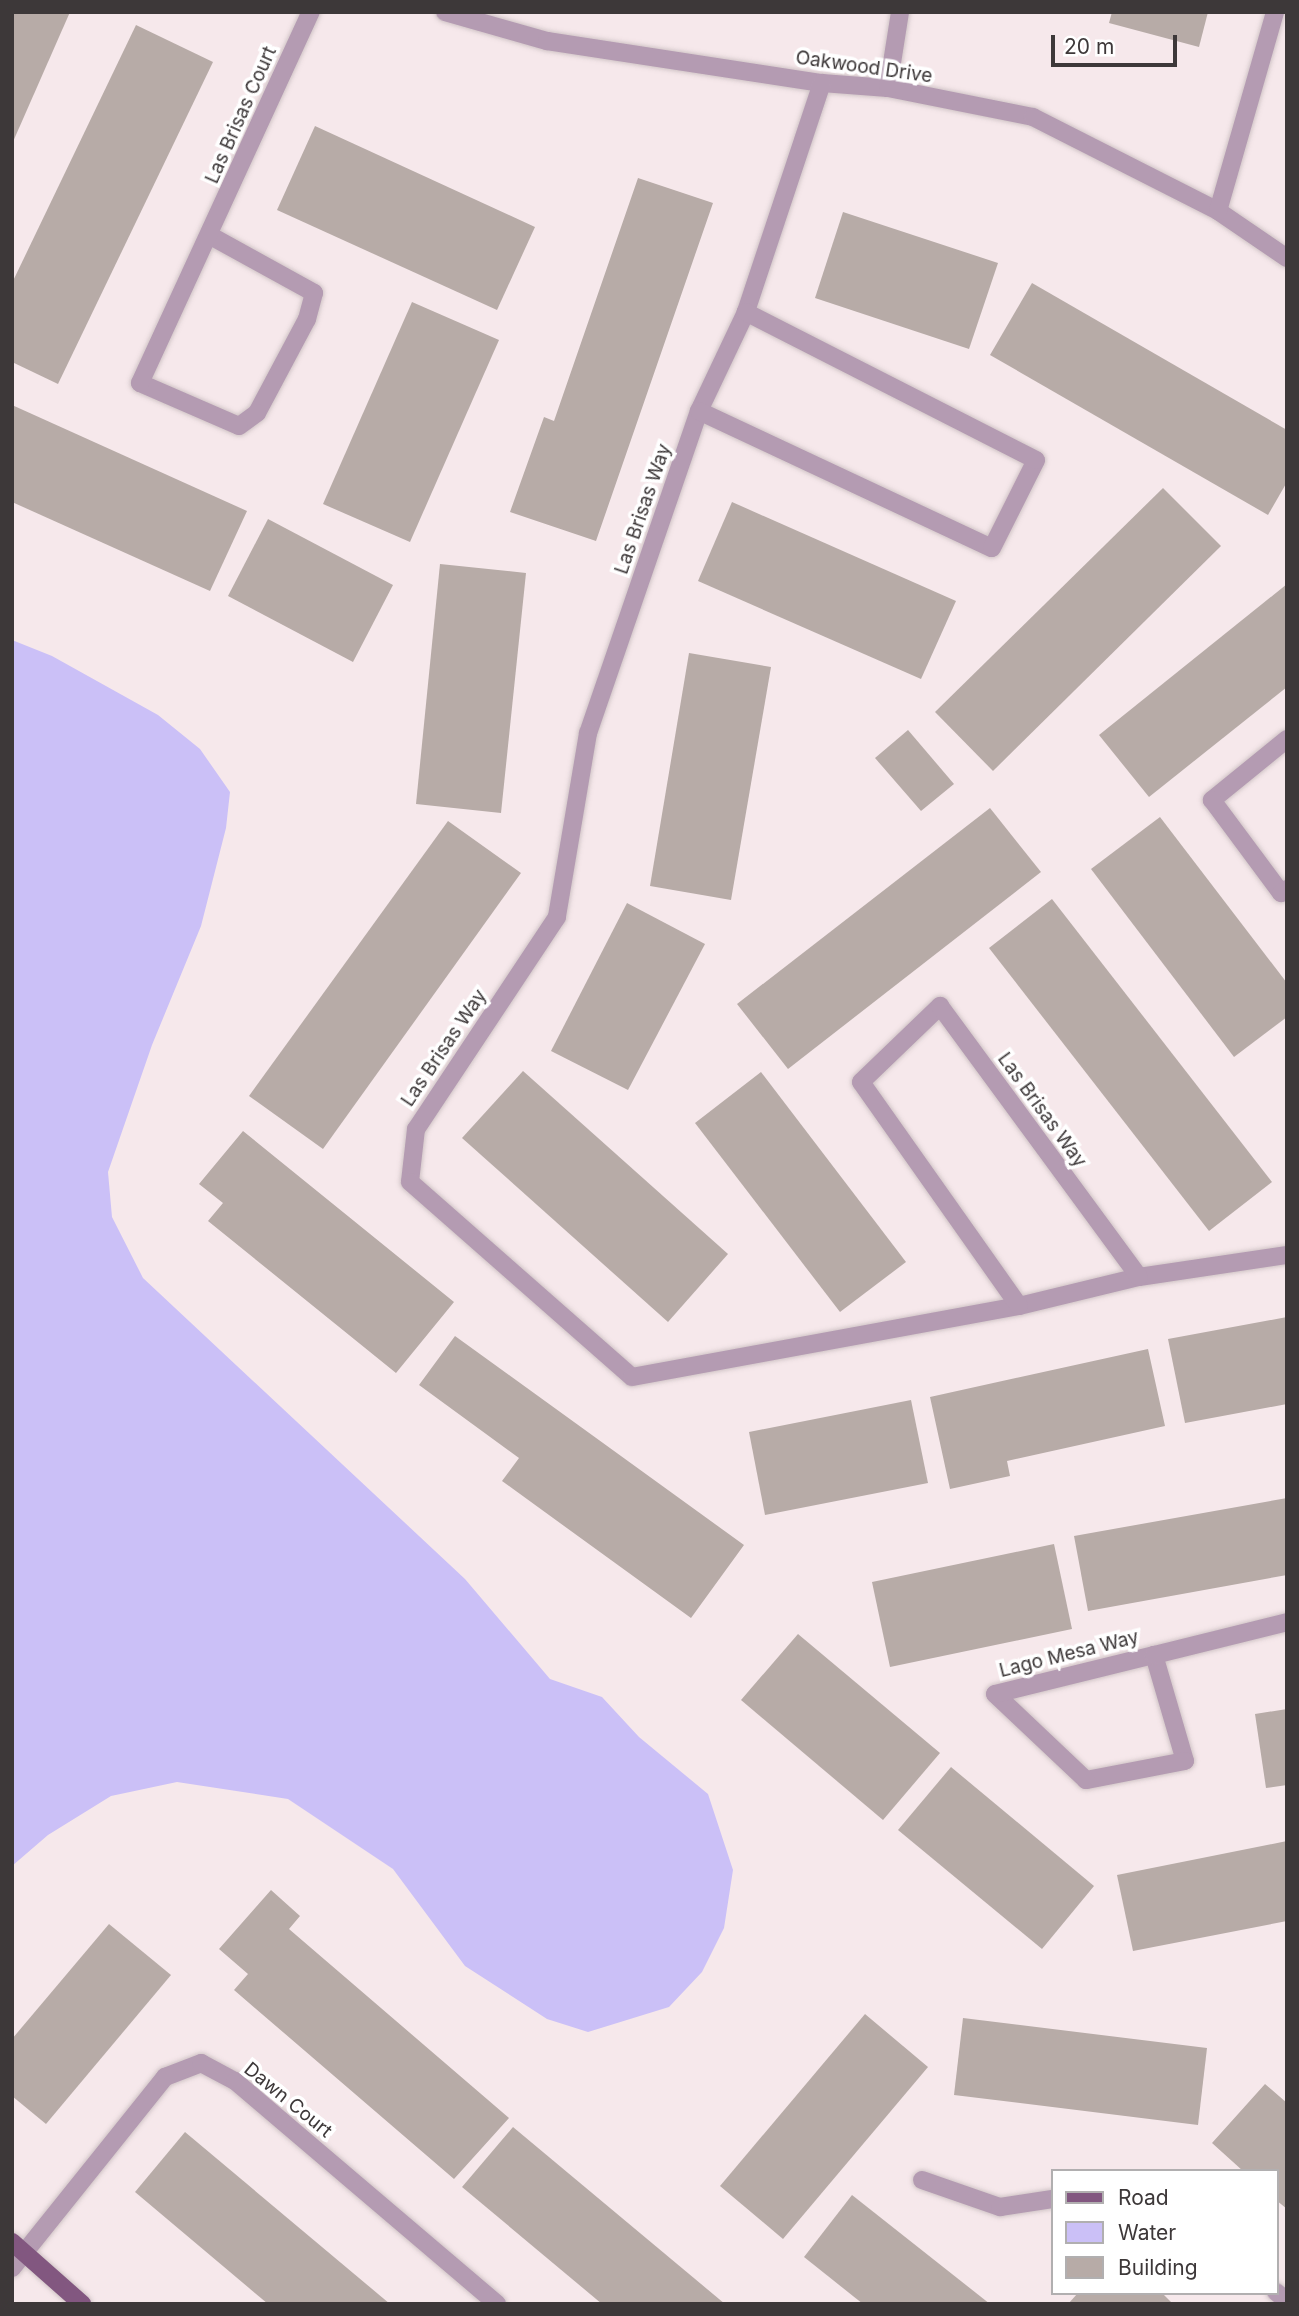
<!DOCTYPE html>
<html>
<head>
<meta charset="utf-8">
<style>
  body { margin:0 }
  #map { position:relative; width:1299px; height:2316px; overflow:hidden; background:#f6e8eb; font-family:Inter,sans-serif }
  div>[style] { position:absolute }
  .water>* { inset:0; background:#cbc0f7 }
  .building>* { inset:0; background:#b7aba7 }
  .roads { filter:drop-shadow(0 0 2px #d1c5c7) drop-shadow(0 0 2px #d1c5c7) }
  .minor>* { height:18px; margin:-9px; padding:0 9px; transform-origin:9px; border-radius:9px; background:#b49bb2 }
  .major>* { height:18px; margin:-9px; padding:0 9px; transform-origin:9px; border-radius:9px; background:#825780 }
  span { translate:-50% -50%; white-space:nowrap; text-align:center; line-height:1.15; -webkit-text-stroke:7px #fff; paint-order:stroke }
  .street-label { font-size:19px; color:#3d3839 }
  .frame { position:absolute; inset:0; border:14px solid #3d3839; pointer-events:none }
  .legend { position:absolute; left:1051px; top:2169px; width:228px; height:126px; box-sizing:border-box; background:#fff; border:2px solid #b1afb0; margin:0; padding:9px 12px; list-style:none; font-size:21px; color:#3d3839 }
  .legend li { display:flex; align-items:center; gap:14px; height:35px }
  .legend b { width:35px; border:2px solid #b1afb0 }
  .scale { position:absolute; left:1051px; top:35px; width:126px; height:32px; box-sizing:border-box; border:4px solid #3d3839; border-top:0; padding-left:9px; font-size:21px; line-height:24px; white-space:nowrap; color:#3d3839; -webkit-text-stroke:5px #fff; paint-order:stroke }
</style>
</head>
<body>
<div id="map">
  <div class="water">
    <div style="clip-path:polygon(12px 640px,52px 656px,158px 715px,200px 749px,230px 792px,226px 828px,201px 926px,152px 1045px,108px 1172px,112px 1217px,143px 1278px,465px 1579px,550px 1679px,602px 1697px,639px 1737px,708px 1794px,733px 1870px,724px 1928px,702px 1972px,669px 2007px,588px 2032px,547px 2019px,465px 1966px,393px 1869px,288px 1799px,177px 1782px,111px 1796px,48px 1835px,12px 1866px)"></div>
  </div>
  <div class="building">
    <div style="clip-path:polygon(12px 12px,70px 12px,12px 144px)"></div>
    <div style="clip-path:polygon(1112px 12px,1208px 12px,1199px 47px,1109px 23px)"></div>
    <div style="clip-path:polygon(136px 25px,213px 62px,58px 384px,12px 362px,12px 283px)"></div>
    <div style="clip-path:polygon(315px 126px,535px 227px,497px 310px,277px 210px)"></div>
    <div style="clip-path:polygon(638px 178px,713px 203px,596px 541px,510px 512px,544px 417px,554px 421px)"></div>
    <div style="clip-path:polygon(843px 212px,998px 263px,969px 349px,815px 298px)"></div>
    <div style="clip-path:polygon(1032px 283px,1287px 430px,1287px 482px,1268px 515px,990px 355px)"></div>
    <div style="clip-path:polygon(412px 302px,499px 340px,410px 542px,323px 504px)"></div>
    <div style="clip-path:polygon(12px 405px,247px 511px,210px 591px,12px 502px)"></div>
    <div style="clip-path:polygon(1163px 488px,1221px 546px,993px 771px,935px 712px)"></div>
    <div style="clip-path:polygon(732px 502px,956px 601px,921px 679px,698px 581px)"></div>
    <div style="clip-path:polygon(268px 519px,393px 585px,353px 662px,228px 596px)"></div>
    <div style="clip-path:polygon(440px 564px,526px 573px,501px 813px,416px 804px)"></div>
    <div style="clip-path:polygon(1287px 584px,1287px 687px,1149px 797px,1099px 735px)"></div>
    <div style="clip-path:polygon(689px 653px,771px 667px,731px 900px,650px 886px)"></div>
    <div style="clip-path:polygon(908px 730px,954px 784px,921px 811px,875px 758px)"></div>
    <div style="clip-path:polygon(990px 808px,1041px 872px,788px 1069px,737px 1004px)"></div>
    <div style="clip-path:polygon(1160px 817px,1287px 983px,1287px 1017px,1234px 1057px,1091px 869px)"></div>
    <div style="clip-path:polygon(448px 821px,521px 873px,323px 1149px,249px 1096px)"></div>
    <div style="clip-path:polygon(1052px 899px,1272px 1182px,1209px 1231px,989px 948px)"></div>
    <div style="clip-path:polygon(627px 903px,705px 944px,628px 1090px,551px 1051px)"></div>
    <div style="clip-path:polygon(523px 1071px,728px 1254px,668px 1322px,462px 1138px)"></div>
    <div style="clip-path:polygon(761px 1072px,906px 1262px,840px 1312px,695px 1123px)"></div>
    <div style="clip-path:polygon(243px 1131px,454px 1302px,396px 1373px,208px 1221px,223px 1203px,199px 1184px)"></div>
    <div style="clip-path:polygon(1287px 1317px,1287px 1404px,1185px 1423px,1168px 1339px)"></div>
    <div style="clip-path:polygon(455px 1336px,744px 1545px,691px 1618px,502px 1481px,519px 1458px,419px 1385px)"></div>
    <div style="clip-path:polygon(1148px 1349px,1165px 1426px,1007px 1461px,1010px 1476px,950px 1489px,930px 1397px)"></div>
    <div style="clip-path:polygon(911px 1400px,928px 1483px,765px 1515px,749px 1432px)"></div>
    <div style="clip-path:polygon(1287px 1498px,1287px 1575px,1088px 1611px,1074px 1536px)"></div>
    <div style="clip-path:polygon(1054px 1544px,1072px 1629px,890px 1667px,872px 1582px)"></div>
    <div style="clip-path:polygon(798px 1634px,940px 1753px,883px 1820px,741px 1700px)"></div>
    <div style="clip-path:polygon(1287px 1709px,1287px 1785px,1266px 1788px,1255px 1714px)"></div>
    <div style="clip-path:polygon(951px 1767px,1094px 1886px,1042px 1949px,898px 1830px)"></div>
    <div style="clip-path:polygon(1287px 1841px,1287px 1921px,1133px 1951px,1117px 1875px)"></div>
    <div style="clip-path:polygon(271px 1890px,300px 1916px,289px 1929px,509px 2118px,454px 2179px,234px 1990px,248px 1974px,219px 1949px)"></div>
    <div style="clip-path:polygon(109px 1924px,171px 1975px,46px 2124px,12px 2096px,12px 2039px)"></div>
    <div style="clip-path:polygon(865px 2014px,928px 2067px,783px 2239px,720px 2186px)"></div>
    <div style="clip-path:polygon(963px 2018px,1207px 2048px,1198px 2125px,954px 2095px)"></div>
    <div style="clip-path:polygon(1265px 2084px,1287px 2103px,1287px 2209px,1276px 2200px,1276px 2171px,1243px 2171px,1212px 2143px)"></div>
    <div style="clip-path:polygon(513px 2127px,725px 2304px,602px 2304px,462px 2187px)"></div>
    <div style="clip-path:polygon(185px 2132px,390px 2304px,268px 2304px,135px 2192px)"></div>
    <div style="clip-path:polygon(852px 2195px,990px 2304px,863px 2304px,804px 2257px)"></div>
    <div style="clip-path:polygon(1078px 2293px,1162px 2293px,1173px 2304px,1068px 2304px)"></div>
  </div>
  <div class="roads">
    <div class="minor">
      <div style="left:445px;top:12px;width:106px;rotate:15.9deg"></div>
      <div style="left:547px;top:41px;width:278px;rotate:8.7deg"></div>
      <div style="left:822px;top:83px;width:66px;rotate:4.3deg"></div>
      <div style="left:888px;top:88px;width:148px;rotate:11.3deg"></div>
      <div style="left:1033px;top:117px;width:208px;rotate:26.9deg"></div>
      <div style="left:1218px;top:211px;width:83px;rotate:34.3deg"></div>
      <div style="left:822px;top:83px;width:241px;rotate:108.4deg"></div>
      <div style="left:746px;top:312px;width:110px;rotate:115.4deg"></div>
      <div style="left:699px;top:411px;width:341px;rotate:109deg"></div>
      <div style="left:588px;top:733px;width:187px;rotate:99.6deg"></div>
      <div style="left:557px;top:917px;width:255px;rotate:123.6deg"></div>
      <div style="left:416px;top:1129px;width:53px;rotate:96.5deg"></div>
      <div style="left:410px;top:1182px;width:295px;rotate:41.3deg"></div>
      <div style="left:632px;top:1377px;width:393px;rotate:-10.4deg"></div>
      <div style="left:1019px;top:1306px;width:123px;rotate:-13.6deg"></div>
      <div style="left:1139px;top:1277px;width:150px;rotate:-8.5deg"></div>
      <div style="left:888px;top:88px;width:77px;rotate:-81deg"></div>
      <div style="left:1218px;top:211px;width:207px;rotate:-74deg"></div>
      <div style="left:209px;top:235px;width:120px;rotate:28.9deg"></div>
      <div style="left:314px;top:293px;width:27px;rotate:105deg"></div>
      <div style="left:307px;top:319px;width:106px;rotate:118deg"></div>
      <div style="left:257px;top:413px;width:22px;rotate:144deg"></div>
      <div style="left:239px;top:426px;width:108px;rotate:-156.5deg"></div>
      <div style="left:140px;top:383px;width:409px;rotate:-65.3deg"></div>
      <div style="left:699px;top:411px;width:323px;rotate:25.1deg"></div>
      <div style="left:992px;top:548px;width:98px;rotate:-63.4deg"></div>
      <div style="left:1036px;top:460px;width:326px;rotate:-153deg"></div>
      <div style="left:1287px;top:739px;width:97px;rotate:140.9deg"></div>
      <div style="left:1212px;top:800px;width:116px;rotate:53.4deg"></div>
      <div style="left:1281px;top:893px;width:7px;rotate:-34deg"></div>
      <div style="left:1019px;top:1306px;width:274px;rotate:-125.2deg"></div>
      <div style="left:861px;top:1082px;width:110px;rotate:-43.9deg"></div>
      <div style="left:940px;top:1006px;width:336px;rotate:53.7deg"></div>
      <div style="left:1154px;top:1655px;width:110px;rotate:73.7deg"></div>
      <div style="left:1185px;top:1761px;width:101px;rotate:169.1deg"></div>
      <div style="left:1086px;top:1780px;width:125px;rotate:-136.6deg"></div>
      <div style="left:995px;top:1694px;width:164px;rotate:-13.8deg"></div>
      <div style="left:1154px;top:1655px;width:137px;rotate:-13.9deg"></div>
      <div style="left:922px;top:2180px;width:83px;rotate:19.1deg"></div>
      <div style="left:1000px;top:2207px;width:53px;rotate:-8.7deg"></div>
      <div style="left:12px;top:2268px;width:245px;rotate:-51.3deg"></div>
      <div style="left:165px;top:2077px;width:39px;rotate:-21deg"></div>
      <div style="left:201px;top:2063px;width:38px;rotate:28deg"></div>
      <div style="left:235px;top:2081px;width:344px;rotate:40.4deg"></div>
      <div style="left:1276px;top:2292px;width:14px;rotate:39deg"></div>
    </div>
    <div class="major">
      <div style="left:12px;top:2242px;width:94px;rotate:41.5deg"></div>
    </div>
  </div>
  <div class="street-label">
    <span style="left:864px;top:67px;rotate:8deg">Oakwood Drive</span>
    <span style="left:241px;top:115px;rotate:-66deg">Las Brisas Court</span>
    <span style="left:643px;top:509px;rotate:-71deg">Las Brisas Way</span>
    <span style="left:444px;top:1048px;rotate:-56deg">Las Brisas Way</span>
    <span style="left:1042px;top:1110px;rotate:54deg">Las Brisas Way</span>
    <span style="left:1069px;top:1654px;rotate:-14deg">Lago Mesa Way</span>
    <span style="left:288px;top:2100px;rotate:39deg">Dawn Court</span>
  </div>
  <div class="frame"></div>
  <ul class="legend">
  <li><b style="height:9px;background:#825780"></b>Road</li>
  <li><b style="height:19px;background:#cbc0f7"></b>Water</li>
  <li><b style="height:19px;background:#b7aba7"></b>Building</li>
  </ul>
  <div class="scale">20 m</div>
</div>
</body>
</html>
